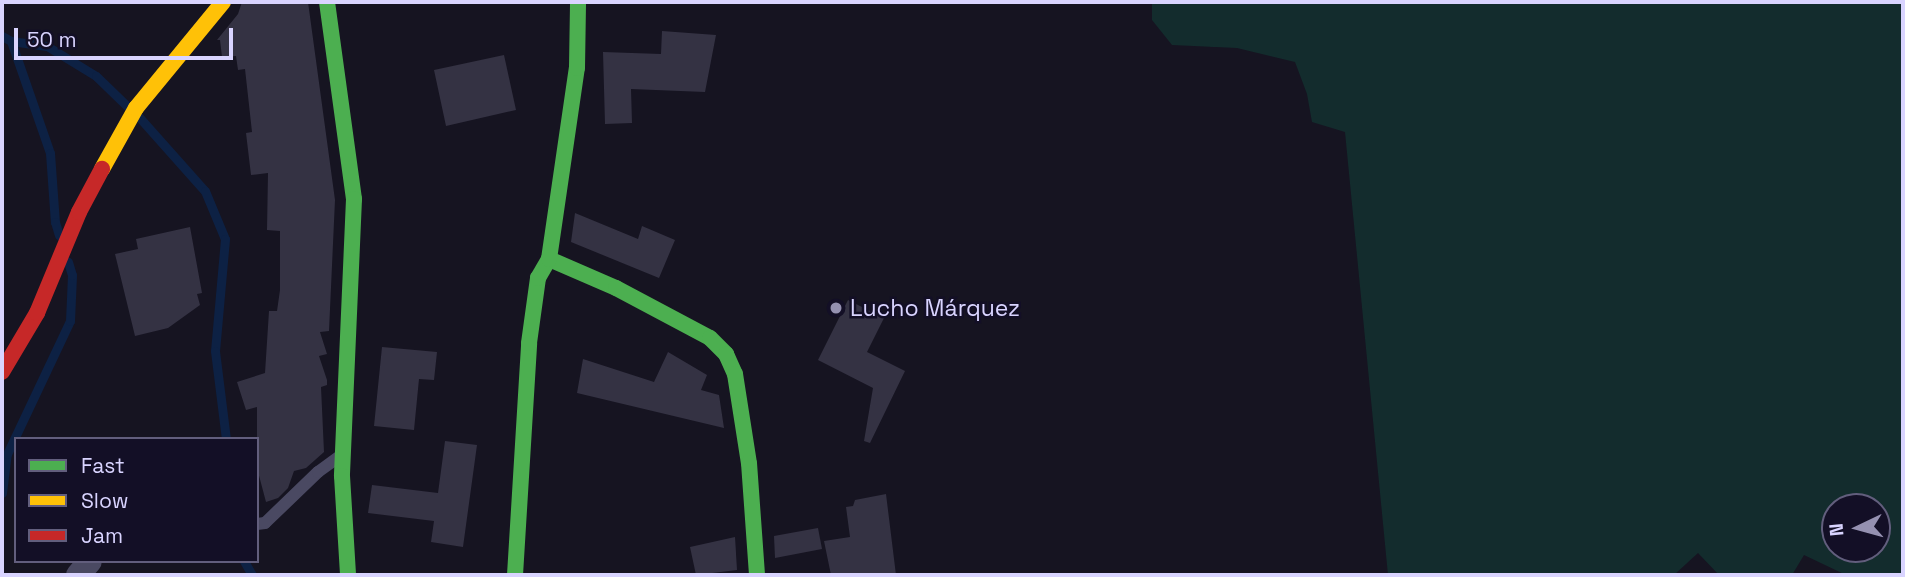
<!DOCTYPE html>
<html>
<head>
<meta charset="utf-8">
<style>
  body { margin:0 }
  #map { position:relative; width:1905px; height:577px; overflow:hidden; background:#161421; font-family:"Space Grotesk",sans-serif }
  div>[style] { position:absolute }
  .green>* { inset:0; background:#132c2d }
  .stream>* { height:9px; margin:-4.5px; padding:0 4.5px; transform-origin:4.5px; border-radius:4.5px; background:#0d2144 }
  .building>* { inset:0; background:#343243 }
  .lane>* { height:12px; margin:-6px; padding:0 6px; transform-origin:6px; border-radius:6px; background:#4a4962 }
  .street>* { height:24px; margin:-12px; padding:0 12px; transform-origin:12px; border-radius:12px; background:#4a4962 }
  .fast>* { height:16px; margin:-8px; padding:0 8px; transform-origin:8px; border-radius:8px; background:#4caf50 }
  .slow>* { height:16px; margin:-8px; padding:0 8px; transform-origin:8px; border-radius:8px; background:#ffc107 }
  .jam>* { height:16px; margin:-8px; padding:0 8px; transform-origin:8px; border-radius:8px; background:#c62828 }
  .dots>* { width:19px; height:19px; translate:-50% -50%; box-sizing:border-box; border:4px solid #130f26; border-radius:50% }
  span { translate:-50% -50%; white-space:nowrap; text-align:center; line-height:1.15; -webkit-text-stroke:5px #130f26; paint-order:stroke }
  .poi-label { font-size:23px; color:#d9d4ff }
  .left { translate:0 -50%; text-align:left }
  .frame { position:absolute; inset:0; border:4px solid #d9d4ff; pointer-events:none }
  .legend { position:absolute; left:14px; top:437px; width:245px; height:126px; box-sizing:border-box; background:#130f26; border:2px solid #625e7d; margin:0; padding:9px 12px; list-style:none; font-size:21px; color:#d9d4ff }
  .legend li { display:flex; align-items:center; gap:14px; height:35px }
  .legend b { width:35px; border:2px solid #625e7d }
  .north { position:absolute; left:1821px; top:493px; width:70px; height:70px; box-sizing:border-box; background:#130f26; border:2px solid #625e7d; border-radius:50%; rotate:265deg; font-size:19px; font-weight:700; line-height:28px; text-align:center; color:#d9d4ff }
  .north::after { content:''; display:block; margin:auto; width:24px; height:32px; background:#9591b1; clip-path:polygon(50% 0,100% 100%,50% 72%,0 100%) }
  .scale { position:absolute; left:14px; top:28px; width:219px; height:32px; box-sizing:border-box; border:4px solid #d9d4ff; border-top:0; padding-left:9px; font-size:21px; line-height:24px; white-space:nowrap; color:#d9d4ff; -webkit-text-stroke:5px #130f26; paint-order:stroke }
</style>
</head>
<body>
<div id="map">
  <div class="green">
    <div style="clip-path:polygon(evenodd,1152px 2px,1903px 2px,1903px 575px,1846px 575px,1804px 555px,1792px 575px,1719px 575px,1698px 553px,1674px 575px,1388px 575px,1345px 132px,1312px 122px,1307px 94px,1295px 62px,1237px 48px,1172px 45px,1152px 20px,1152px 2px,1835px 507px,1877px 507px,1877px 549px,1835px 549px,1835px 507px)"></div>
  </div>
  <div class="stream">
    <div style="left:2px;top:36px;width:10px;rotate:29deg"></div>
    <div style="left:11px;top:41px;width:36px;rotate:8deg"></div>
    <div style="left:47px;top:46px;width:57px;rotate:31.5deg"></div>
    <div style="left:96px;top:76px;width:46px;rotate:44.1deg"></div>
    <div style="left:11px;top:41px;width:119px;rotate:70.8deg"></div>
    <div style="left:50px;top:153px;width:69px;rotate:85.9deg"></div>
    <div style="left:55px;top:222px;width:14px;rotate:73deg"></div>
    <div style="left:139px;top:117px;width:99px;rotate:48.3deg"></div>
    <div style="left:205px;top:191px;width:52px;rotate:67.4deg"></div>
    <div style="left:225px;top:239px;width:112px;rotate:95.1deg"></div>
    <div style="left:215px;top:351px;width:89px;rotate:82.9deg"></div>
    <div style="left:2px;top:493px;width:39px;rotate:-83deg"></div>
    <div style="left:7px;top:454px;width:147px;rotate:-64.7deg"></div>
    <div style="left:70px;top:321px;width:46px;rotate:-87.5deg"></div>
    <div style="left:72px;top:275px;width:14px;rotate:-107deg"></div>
    <div style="left:244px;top:561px;width:16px;rotate:60deg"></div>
  </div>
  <div class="building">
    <div style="clip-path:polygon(242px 2px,308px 2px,335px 200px,329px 331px,320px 332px,327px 354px,319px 356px,327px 380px,327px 385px,321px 387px,324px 452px,306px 468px,294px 471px,288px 488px,278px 498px,266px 502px,257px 468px,257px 407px,246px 410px,237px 382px,265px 373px,269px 311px,277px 311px,280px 290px,280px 231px,267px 230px,268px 173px,251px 175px,246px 133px,252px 132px,245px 69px,238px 70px,236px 56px,222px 57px,220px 40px,217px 40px,238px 14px)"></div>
    <div style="clip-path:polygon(662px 31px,716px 35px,705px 92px,631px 89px,632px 123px,605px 124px,603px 52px,661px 54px)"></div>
    <div style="clip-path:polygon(504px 55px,516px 110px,446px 126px,434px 70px)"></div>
    <div style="clip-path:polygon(575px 213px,638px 239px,642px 226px,675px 240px,659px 278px,571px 242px)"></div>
    <div style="clip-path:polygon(190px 227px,202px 293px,197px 294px,200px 305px,168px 328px,135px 336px,115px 254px,138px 249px,136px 239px)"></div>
    <div style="clip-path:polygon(848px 300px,884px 318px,867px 352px,905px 371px,870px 443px,864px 441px,873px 388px,818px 360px)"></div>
    <div style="clip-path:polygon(382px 347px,437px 352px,434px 380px,419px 379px,414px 430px,374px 426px)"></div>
    <div style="clip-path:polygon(668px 352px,707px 375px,701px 390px,719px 395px,724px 428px,577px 393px,583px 359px,654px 382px)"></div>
    <div style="clip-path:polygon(445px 441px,477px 445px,463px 547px,431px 542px,434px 521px,368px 513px,372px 485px,438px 493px)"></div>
    <div style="clip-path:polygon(886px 494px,896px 575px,831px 575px,824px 541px,850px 537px,846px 507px,853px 506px,855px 500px)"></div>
    <div style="clip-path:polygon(818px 528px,822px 549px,775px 558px,774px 536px)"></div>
    <div style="clip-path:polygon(735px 537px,737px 570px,696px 575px,690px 547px)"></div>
  </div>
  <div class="lane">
    <div style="left:257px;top:524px;width:8px;rotate:-7deg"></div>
    <div style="left:265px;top:523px;width:74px;rotate:-43.9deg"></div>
    <div style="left:318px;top:472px;width:27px;rotate:-36deg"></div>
  </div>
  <div class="street">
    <div style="left:78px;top:575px;width:18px;rotate:-49deg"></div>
  </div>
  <div class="fast">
    <div style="left:327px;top:2px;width:199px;rotate:82.2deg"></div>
    <div style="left:354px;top:199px;width:277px;rotate:92.5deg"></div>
    <div style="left:342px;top:476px;width:99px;rotate:86.5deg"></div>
    <div style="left:549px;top:259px;width:73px;rotate:23.4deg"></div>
    <div style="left:616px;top:288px;width:106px;rotate:28deg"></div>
    <div style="left:710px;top:338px;width:23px;rotate:45deg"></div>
    <div style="left:726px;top:354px;width:22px;rotate:66deg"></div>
    <div style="left:735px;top:374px;width:90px;rotate:81.1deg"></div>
    <div style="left:749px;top:463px;width:112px;rotate:85.9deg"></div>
    <div style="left:515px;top:575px;width:232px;rotate:-86.5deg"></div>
    <div style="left:529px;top:343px;width:66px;rotate:-82.1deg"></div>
    <div style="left:538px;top:278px;width:22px;rotate:-60deg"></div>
    <div style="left:549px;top:259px;width:193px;rotate:-81.7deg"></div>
    <div style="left:577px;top:68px;width:66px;rotate:-89.1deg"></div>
  </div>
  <div class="slow">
    <div style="left:102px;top:169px;width:70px;rotate:-60.9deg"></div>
    <div style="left:136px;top:108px;width:137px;rotate:-50.6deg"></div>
  </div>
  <div class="jam">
    <div style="left:2px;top:372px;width:69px;rotate:-59.3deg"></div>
    <div style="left:37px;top:313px;width:109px;rotate:-67.4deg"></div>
    <div style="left:79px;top:212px;width:49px;rotate:-61.9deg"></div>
  </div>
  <div class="dots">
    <div style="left:836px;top:308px;background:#9591b1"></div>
  </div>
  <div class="poi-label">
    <span class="left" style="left:850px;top:308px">Lucho Márquez</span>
  </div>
  <div class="frame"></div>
  <ul class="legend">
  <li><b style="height:9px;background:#4caf50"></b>Fast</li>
  <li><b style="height:9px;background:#ffc107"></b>Slow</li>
  <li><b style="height:9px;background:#c62828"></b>Jam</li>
  </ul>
  <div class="north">N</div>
  <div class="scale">50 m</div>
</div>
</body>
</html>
